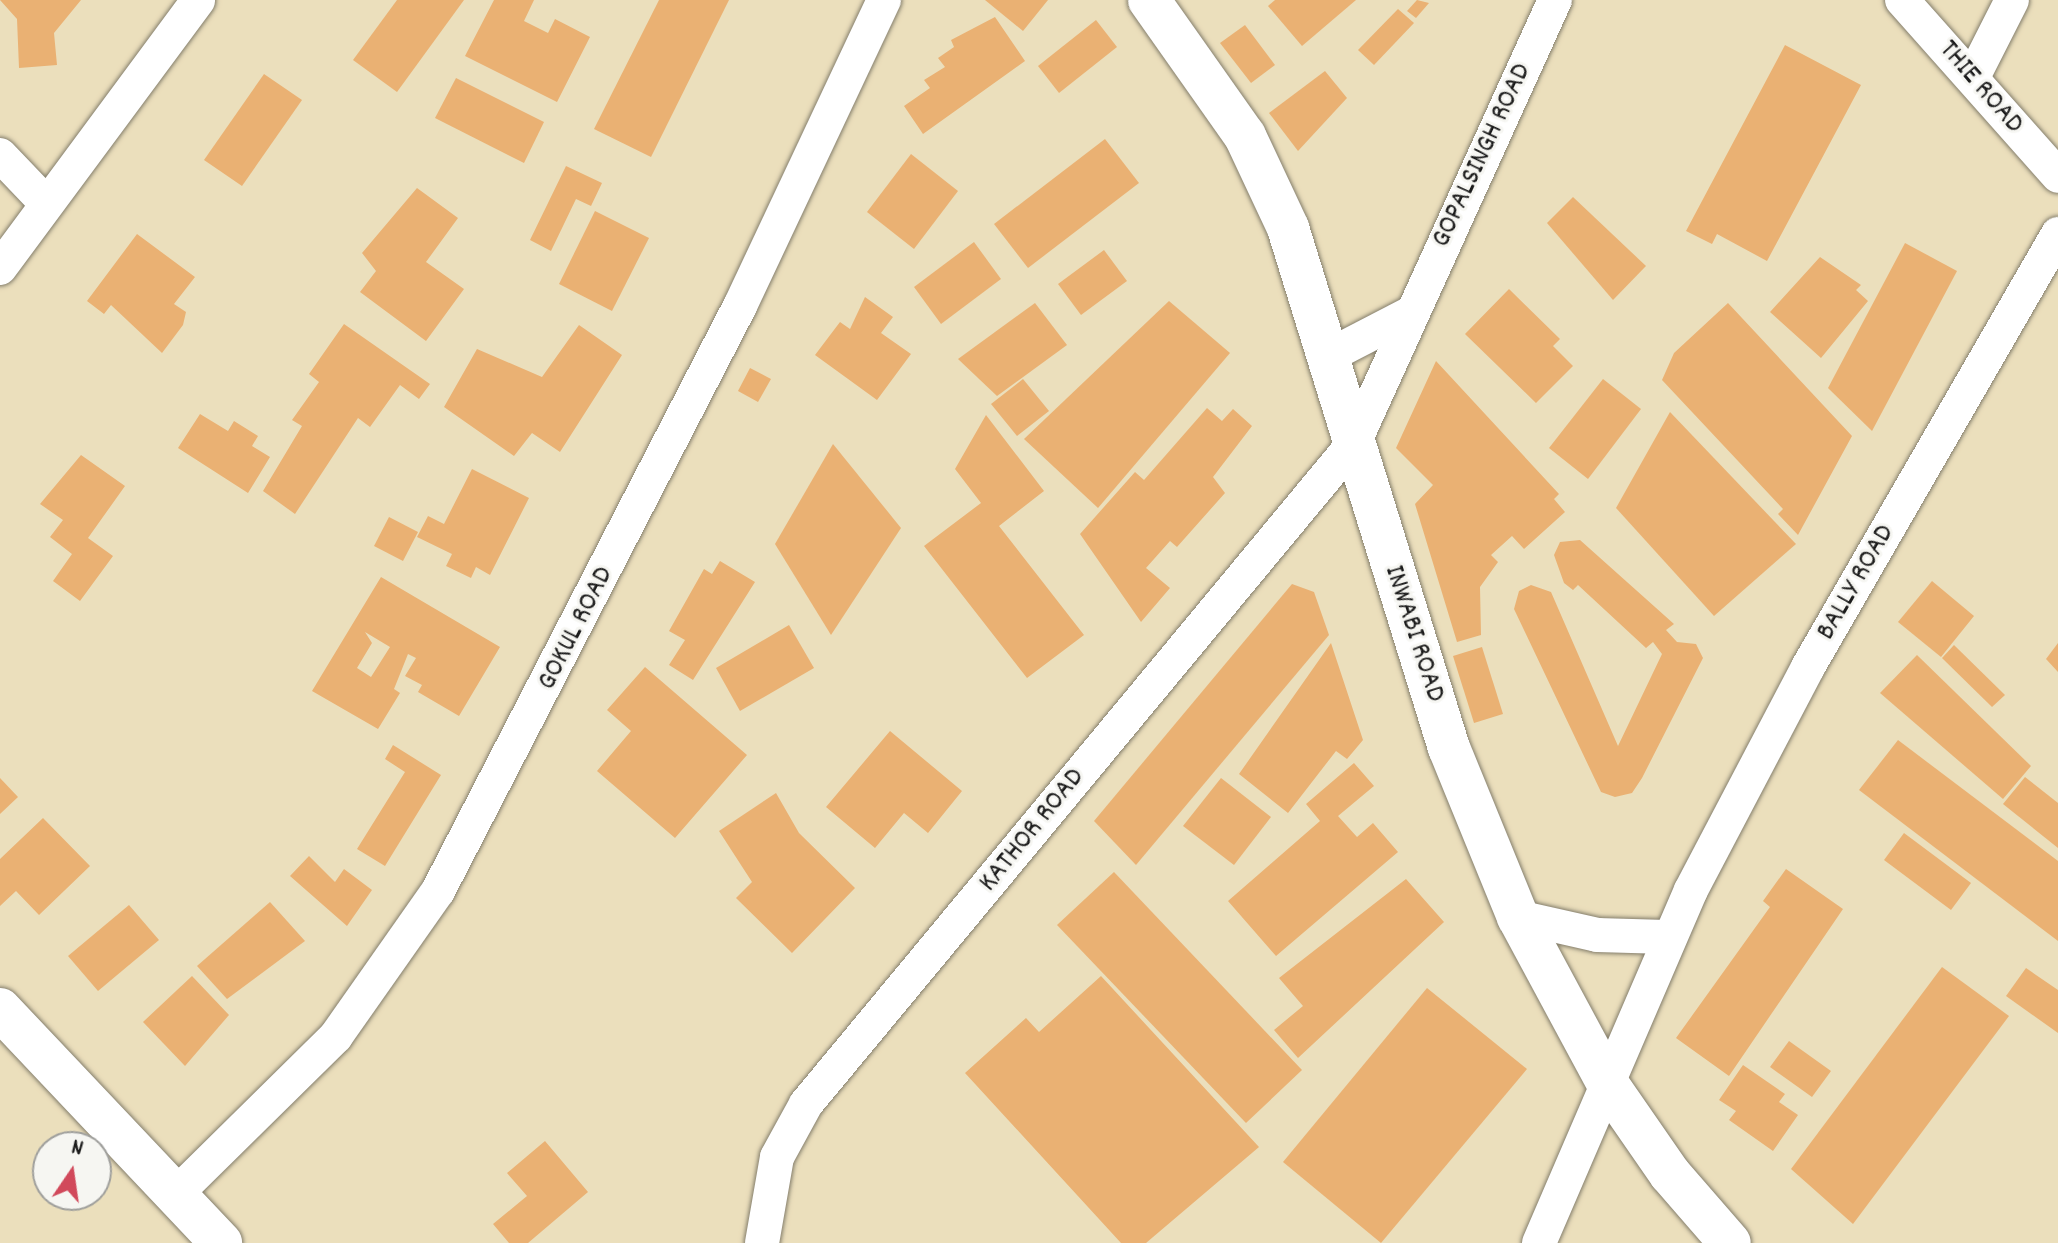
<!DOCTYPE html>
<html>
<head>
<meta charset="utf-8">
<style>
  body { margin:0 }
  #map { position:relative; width:2058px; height:1243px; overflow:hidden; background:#ebdfbc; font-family:Dekko,sans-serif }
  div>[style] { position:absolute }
  .building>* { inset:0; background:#eab173 }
  .roads { filter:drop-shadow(0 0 2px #847e6c) drop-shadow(0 0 2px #847e6c) }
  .minor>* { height:34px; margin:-17px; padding:0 17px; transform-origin:17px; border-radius:17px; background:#fff }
  .tertiary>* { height:42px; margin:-21px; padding:0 21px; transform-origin:21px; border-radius:21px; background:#fff }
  span { translate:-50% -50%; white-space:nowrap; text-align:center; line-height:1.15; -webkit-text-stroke:6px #f6f6f2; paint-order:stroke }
  .street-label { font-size:28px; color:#1c1c1c }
  .north { position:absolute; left:32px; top:1131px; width:80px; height:80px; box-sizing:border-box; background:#f6f6f2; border:2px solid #9f9f9c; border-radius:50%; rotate:13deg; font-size:22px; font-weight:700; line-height:32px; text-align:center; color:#1c1c1c }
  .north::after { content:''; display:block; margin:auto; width:28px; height:36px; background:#d1495b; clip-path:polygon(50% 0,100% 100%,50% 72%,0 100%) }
</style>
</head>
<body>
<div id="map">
  <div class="building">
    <div style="clip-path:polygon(0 0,81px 0,54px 33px,57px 65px,19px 68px,17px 19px)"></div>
    <div style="clip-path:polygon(397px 0,464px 0,397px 92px,353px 60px)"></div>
    <div style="clip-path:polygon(494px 0,534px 0,524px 21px,548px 33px,555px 19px,590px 37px,557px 102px,465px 56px)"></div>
    <div style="clip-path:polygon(659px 0,729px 0,651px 157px,594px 129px)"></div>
    <div style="clip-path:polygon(985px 0,1048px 0,1023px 31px)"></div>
    <div style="clip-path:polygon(1275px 0,1356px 0,1302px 46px,1268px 6px)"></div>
    <div style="clip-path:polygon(1417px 0,1429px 3px,1416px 18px,1407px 11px)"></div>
    <div style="clip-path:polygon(1398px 9px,1414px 23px,1374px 65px,1358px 50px)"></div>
    <div style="clip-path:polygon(995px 17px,1025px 61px,923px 134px,904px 106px,930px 88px,924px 80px,945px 67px,938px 58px,954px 47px,951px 40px)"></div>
    <div style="clip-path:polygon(1096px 20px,1117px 47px,1059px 93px,1038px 66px)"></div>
    <div style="clip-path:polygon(1245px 25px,1275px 65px,1251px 83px,1220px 43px)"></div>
    <div style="clip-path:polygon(1785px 45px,1861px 85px,1767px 261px,1717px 234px,1712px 244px,1686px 231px)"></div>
    <div style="clip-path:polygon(1325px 71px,1347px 98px,1298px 151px,1269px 113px)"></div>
    <div style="clip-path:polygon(264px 74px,302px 100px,242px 186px,204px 160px)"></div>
    <div style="clip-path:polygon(456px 78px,544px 122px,524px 163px,435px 118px)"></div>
    <div style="clip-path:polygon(1105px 139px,1139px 183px,1028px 268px,994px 224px)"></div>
    <div style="clip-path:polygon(911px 154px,958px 191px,914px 249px,867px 212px)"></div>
    <div style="clip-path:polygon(566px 166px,602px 183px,591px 206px,576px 199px,551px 251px,530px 240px)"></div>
    <div style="clip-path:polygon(417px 188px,458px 218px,426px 262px,464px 289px,426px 341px,360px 292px,376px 271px,362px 253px)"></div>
    <div style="clip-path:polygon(1573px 197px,1646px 266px,1613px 300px,1547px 223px)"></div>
    <div style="clip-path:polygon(595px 211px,649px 238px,612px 311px,559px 284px)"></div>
    <div style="clip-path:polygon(137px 234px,195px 277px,174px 304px,186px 312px,183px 325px,162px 353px,111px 305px,104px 314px,87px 301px)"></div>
    <div style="clip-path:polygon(974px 242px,1001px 279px,941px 324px,914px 287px)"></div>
    <div style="clip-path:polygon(1905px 243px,1957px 271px,1872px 431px,1828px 388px)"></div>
    <div style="clip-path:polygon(1104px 250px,1127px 281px,1081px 315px,1058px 284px)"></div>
    <div style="clip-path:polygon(1820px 257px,1861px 285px,1856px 290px,1868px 301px,1821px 358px,1770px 312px)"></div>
    <div style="clip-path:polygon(1509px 289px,1560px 339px,1553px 346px,1573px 366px,1536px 403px,1465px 334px)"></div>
    <div style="clip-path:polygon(865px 297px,893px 317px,881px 333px,911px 354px,877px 400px,815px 355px,840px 322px,850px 329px)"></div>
    <div style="clip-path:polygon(1169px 301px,1230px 353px,1098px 508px,1024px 439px)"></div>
    <div style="clip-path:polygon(1035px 303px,1067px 345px,997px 396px,958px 359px)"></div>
    <div style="clip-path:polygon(1728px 303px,1852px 436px,1798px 535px,1778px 514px,1783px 509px,1662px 380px,1674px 353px)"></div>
    <div style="clip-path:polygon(344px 324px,430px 384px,419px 399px,400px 385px,370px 427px,358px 418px,295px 514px,263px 491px,302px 426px,292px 420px,319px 382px,309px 374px)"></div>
    <div style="clip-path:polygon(579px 325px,622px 355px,560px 452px,532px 433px,514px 456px,444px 407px,477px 349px,542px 377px)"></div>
    <div style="clip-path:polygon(1436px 361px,1559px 494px,1554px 499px,1565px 512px,1524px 549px,1512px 536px,1491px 555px,1498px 562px,1480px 587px,1481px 635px,1457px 642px,1415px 504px,1433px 485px,1396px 448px)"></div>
    <div style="clip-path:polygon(750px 368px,771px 379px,758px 402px,738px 391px)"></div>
    <div style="clip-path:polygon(1023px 379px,1049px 411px,1017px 436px,991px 404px)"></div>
    <div style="clip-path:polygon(1603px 379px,1641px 409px,1588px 479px,1549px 448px)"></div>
    <div style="clip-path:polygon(1207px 408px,1222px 421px,1233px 409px,1252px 426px,1213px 477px,1225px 493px,1177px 547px,1170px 541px,1146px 568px,1170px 588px,1141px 622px,1080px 534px,1135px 472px,1144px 480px)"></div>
    <div style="clip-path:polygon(1670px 412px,1796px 544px,1714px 616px,1616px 508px)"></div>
    <div style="clip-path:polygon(200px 414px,228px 431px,234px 421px,258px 436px,252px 446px,270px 457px,248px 493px,178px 448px)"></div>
    <div style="clip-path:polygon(986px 415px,1044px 491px,999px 526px,1084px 635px,1027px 678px,924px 546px,981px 503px,955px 469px)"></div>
    <div style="clip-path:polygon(833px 444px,901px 528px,831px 635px,775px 544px)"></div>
    <div style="clip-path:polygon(81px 455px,125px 486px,88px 538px,113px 556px,80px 601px,53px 581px,72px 554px,50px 537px,63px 520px,40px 504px)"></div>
    <div style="clip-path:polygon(472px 469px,529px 498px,490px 575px,476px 567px,471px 578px,446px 566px,452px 554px,417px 537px,428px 516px,444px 524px)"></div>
    <div style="clip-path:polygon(389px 517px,418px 532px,403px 561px,374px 546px)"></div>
    <div style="clip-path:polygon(1580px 540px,1674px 624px,1666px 630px,1677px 642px,1696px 644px,1703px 658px,1642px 778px,1632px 793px,1615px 797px,1601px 792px,1514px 609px,1519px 591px,1531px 585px,1551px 592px,1618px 746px,1662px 654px,1653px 642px,1646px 648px,1578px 585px,1573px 590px,1564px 583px,1554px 555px,1560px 542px)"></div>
    <div style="clip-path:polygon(720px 561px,755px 582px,693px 680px,669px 665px,685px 640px,669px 631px,704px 569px,712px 574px)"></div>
    <div style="clip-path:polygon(evenodd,381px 577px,500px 647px,459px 716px,418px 692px,422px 685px,405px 676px,416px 658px,408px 654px,394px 689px,400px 693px,378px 729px,312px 691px,381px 577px,365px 632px,390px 647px,371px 677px,357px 668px,372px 643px,365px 632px)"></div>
    <div style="clip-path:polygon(1932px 581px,1974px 616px,1941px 657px,1898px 622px)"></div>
    <div style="clip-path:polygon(1292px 584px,1314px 592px,1329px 635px,1136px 865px,1094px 821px)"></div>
    <div style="clip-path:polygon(789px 625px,814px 668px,740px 711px,716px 668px)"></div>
    <div style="clip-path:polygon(1331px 643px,1363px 740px,1347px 759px,1336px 751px,1288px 813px,1239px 774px)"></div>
    <div style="clip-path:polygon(2058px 643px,2058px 672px,2046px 659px)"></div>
    <div style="clip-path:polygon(1954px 645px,2005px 695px,1992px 707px,1942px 658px)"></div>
    <div style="clip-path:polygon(1482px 647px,1503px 714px,1474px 723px,1453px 656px)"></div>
    <div style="clip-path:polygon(1917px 655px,2031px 766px,2003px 799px,1880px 693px)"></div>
    <div style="clip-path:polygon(645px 667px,747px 755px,675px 838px,597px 771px,631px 731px,607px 710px)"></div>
    <div style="clip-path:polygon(890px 731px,962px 791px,928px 833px,904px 813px,875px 848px,826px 807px)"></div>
    <div style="clip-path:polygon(1898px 740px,2058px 861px,2058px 941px,1859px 790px)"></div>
    <div style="clip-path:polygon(393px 745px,441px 775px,385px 866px,357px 849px,405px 772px,385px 759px)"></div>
    <div style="clip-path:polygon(1354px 763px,1374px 786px,1338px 816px,1357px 837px,1373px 823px,1398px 852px,1276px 956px,1228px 901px,1320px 821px,1306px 804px)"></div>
    <div style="clip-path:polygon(2025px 777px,2058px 803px,2058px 848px,2003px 804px)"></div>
    <div style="clip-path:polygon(0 778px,18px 797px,0 814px)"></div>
    <div style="clip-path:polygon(1221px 778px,1271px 817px,1234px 865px,1183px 826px)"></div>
    <div style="clip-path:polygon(776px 793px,799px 833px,855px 888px,792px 953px,736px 898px,752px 882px,719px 831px)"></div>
    <div style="clip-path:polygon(43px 818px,90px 866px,39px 915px,16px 891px,0 906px,0 859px)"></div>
    <div style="clip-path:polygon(1904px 833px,1971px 883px,1951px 910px,1884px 860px)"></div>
    <div style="clip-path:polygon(309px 856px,335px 882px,344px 869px,372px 890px,347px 926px,290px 876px)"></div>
    <div style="clip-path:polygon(1786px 869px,1843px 909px,1729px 1076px,1676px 1038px,1770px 907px,1763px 901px)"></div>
    <div style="clip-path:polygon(1114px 872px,1302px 1070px,1246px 1123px,1057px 925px)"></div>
    <div style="clip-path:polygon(1406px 879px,1444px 922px,1298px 1058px,1274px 1030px,1303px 1006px,1279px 978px)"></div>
    <div style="clip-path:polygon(270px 902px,305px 941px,227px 999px,197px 966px)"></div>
    <div style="clip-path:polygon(129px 905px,159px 940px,98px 991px,68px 956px)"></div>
    <div style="clip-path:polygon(1942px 967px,2009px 1016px,1853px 1224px,1791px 1169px)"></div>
    <div style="clip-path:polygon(2026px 968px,2058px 990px,2058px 1033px,2006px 996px)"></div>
    <div style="clip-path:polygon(192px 976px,229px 1015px,185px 1066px,143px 1022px)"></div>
    <div style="clip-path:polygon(1101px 976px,1259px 1147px,1146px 1243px,1121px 1243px,965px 1073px,1026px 1018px,1039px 1032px)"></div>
    <div style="clip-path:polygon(1427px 988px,1527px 1069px,1381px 1243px,1283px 1162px)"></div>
    <div style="clip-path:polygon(1789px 1041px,1831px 1071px,1812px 1097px,1770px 1067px)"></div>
    <div style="clip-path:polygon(1743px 1065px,1785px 1094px,1779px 1102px,1798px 1115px,1773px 1151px,1729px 1120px,1736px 1111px,1719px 1100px)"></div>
    <div style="clip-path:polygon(545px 1141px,588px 1192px,528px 1243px,509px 1243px,493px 1224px,527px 1196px,507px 1173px)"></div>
  </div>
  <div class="roads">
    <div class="minor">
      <div style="left:1902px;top:0;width:235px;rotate:48.4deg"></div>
      <div style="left:1973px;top:77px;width:86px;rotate:-63.1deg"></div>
      <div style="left:0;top:155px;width:64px;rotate:46.3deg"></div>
      <div style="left:0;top:268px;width:333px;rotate:-53.5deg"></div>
      <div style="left:1330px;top:355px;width:91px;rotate:-27.4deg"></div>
      <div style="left:1518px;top:917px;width:81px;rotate:12.8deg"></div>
      <div style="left:1597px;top:935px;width:70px;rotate:1.6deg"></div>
      <div style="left:175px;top:1195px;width:226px;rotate:-44.6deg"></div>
      <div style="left:336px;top:1036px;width:177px;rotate:-54.9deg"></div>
      <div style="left:438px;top:891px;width:658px;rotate:-62.7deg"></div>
      <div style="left:740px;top:306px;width:338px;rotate:-64.8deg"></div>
      <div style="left:762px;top:1243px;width:87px;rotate:-80.1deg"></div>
      <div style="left:777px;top:1157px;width:60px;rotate:-61.3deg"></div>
      <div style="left:806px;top:1104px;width:859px;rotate:-50.34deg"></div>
      <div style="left:1354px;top:443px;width:486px;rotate:-65.6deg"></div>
      <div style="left:1539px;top:1243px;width:384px;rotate:-66.7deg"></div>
      <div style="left:1691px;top:890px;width:252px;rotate:-62.3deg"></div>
      <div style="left:1808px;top:667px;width:500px;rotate:-60deg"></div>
    </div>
    <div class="tertiary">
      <div style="left:1149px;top:0;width:166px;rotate:54.8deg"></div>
      <div style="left:1245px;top:136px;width:102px;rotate:64.9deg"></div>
      <div style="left:1288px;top:228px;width:544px;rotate:72.8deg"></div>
      <div style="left:1449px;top:748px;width:183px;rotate:67.8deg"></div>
      <div style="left:1518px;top:917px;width:192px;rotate:61.7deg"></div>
      <div style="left:1609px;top:1086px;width:107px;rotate:55.3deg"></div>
      <div style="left:1670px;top:1174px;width:91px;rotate:49deg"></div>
      <div style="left:0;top:1009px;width:322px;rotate:46.6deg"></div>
    </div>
  </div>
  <div class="street-label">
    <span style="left:1980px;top:88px;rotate:49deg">THIE ROAD</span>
    <span style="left:1483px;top:156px;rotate:-65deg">GOPALSINGH ROAD</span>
    <span style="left:1857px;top:583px;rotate:-60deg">BALLY ROAD</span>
    <span style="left:577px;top:629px;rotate:-63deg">GOKUL ROAD</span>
    <span style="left:1413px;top:634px;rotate:72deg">INWABI ROAD</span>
    <span style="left:1033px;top:831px;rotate:-51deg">KATHOR ROAD</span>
  </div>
  <div class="north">N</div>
</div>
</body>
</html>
